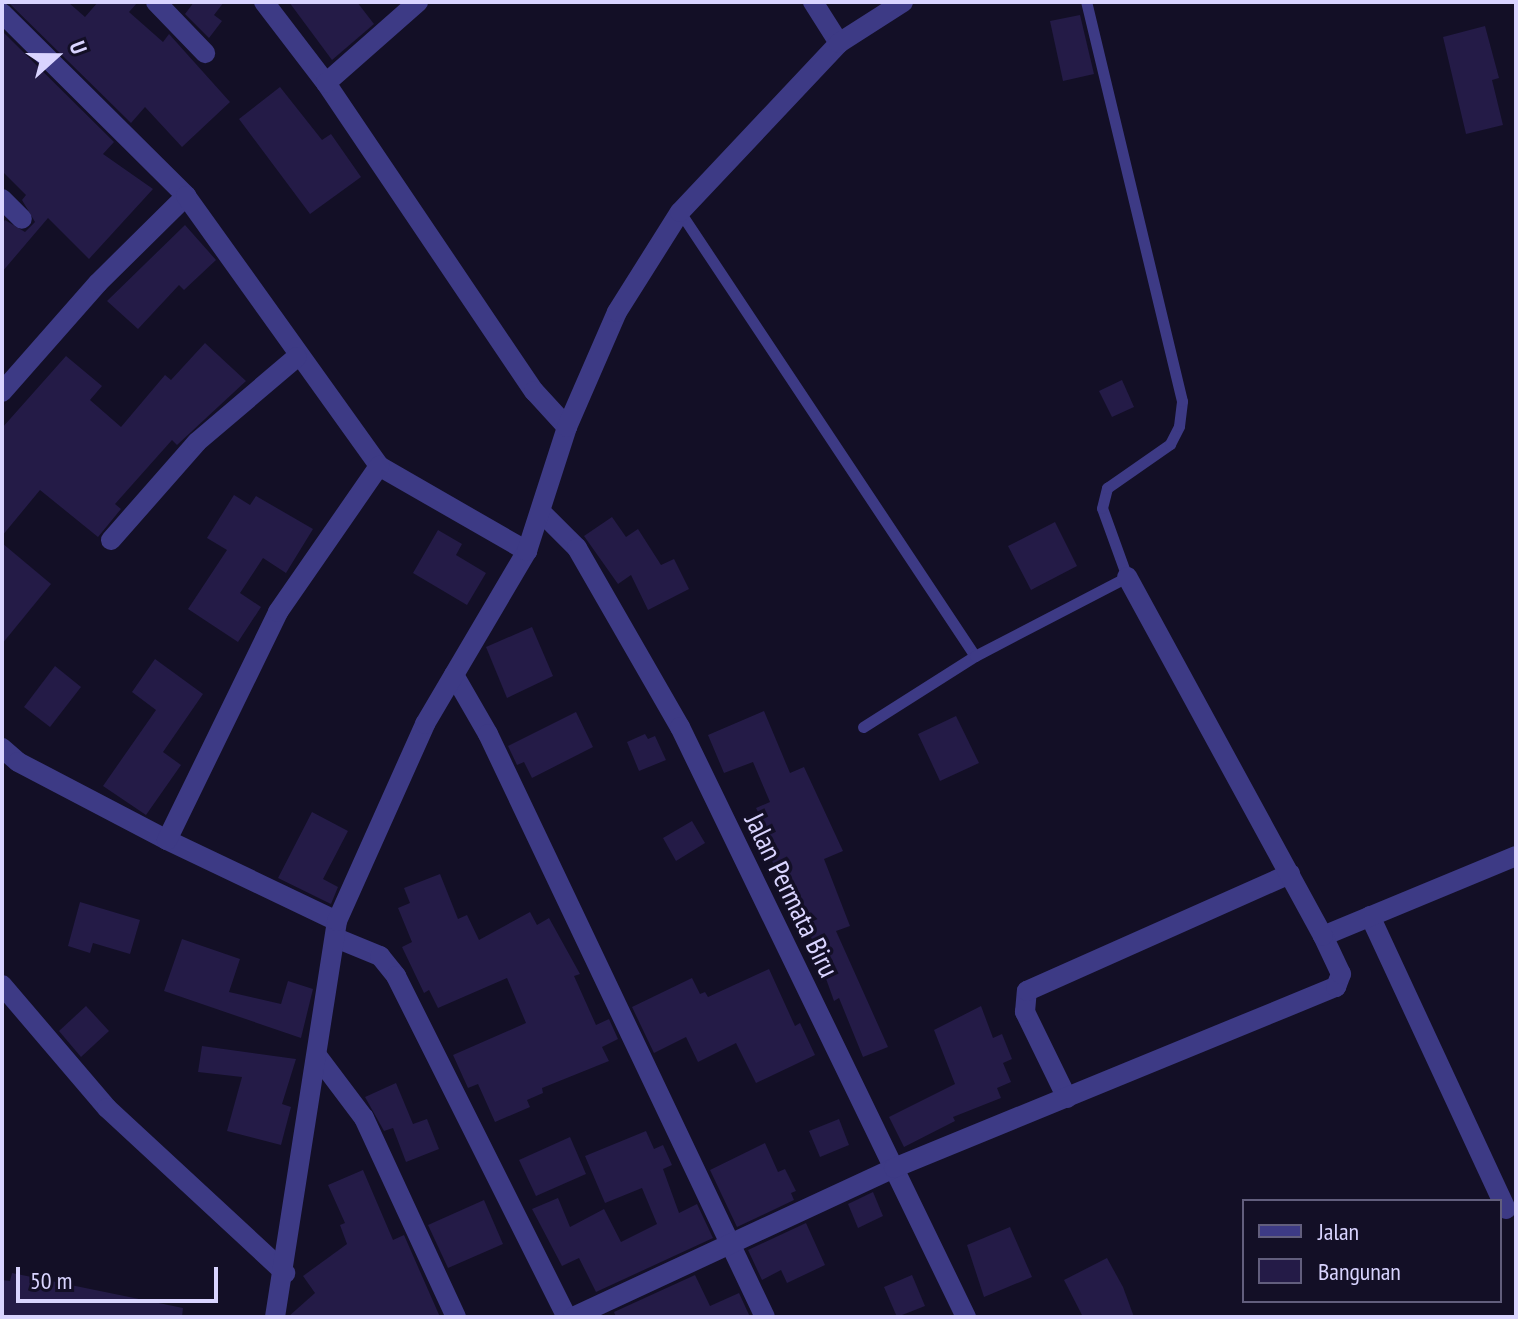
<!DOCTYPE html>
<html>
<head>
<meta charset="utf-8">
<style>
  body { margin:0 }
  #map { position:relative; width:1518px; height:1319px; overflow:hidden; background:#130f26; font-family:"PT Sans Narrow",sans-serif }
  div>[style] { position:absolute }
  .building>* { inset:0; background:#241b47 }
  .service>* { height:11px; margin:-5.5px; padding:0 5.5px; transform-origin:5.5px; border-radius:5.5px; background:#3d3a85 }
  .minor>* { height:20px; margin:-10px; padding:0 10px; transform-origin:10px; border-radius:10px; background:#3d3a85 }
  .tertiary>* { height:20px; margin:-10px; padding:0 10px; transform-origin:10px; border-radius:10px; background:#3d3a85 }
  span { translate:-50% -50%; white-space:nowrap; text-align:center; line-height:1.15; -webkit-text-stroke:7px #130f26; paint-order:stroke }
  .street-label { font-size:28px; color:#d9d4ff }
  .frame { position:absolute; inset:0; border:4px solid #d9d4ff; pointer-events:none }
  .legend { position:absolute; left:1242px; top:1199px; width:260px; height:104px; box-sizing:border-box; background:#130f26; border:2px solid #625e7d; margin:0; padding:10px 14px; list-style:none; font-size:24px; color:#d9d4ff }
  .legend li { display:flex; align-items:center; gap:16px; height:40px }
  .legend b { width:40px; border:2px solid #625e7d }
  .north { position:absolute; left:16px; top:16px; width:80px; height:80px; -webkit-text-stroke:6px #130f26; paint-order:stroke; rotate:69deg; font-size:22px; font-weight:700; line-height:32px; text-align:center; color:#d9d4ff }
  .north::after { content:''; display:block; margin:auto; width:28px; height:36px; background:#d9d4ff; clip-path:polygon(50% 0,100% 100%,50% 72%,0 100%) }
  .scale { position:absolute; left:16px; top:1267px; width:202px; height:36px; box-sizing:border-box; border:4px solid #d9d4ff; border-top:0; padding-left:10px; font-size:24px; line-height:28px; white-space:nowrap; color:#d9d4ff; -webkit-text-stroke:6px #130f26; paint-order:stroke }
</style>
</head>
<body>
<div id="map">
  <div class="building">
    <div style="clip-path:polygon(8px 2px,68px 2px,85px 17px,98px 2px,138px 2px,129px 12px,163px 42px,169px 34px,230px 102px,182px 147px,145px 107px,131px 123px)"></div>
    <div style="clip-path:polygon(194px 2px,224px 2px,214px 15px,222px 21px,209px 38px,185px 14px)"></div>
    <div style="clip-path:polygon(289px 2px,357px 2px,374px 24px,332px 60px)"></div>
    <div style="clip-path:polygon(1080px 15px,1094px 74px,1063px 81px,1050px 21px)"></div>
    <div style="clip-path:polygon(1485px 26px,1499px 78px,1492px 80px,1503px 125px,1466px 134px,1443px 37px)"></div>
    <div style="clip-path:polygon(2px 31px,114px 142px,103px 154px,153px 189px,89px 259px,48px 218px,2px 272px,2px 224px,5px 220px,25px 232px,35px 222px,22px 200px,26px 195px,2px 171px)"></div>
    <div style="clip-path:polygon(280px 87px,322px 140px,331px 134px,361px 177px,310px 214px,239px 119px)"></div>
    <div style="clip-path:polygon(185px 225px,216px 260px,184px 290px,179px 285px,138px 329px,107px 301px)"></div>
    <div style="clip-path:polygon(205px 343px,246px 381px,177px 445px,172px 440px,115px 504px,121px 509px,98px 537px,40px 490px,2px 536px,2px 428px,66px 356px,102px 386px,90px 400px,121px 427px,165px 375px,171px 380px)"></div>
    <div style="clip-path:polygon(1122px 380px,1134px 407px,1112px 417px,1099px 391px)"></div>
    <div style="clip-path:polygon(234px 495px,250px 505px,256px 496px,313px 529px,286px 573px,263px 558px,240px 593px,261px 607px,238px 642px,188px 609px,227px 550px,207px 538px)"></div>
    <div style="clip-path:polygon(612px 517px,626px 537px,638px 529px,661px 565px,674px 559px,689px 589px,648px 610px,631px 575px,618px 584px,584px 536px)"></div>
    <div style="clip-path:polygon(1055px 522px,1077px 566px,1031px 590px,1008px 546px)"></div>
    <div style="clip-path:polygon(438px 530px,462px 544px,456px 555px,486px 573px,467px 605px,413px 573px)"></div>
    <div style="clip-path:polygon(2px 543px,51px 584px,2px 644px)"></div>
    <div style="clip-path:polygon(532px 627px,553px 676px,507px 698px,486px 647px)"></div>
    <div style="clip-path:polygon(155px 659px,203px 694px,163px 752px,181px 765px,146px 815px,103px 786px,156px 710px,132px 692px)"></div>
    <div style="clip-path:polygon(55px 666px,81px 687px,50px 727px,24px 707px)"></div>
    <div style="clip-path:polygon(764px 711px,790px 773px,804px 767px,843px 851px,824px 859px,850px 926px,836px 931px,888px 1047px,863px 1057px,839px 998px,834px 1001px,805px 920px,794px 924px,782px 895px,787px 893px,766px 848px,757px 852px,745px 826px,761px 818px,756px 808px,770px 802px,753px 762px,724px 773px,708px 735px)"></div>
    <div style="clip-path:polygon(576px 712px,593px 747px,532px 778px,524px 762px,517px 765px,508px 746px)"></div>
    <div style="clip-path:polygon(956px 716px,979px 763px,940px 781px,918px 734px)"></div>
    <div style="clip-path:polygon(645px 734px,648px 739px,655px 736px,666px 760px,639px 771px,627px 742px)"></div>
    <div style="clip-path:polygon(312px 812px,348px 831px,323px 879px,338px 887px,331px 904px,278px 878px)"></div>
    <div style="clip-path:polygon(692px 821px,705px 843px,676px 861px,663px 838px)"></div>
    <div style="clip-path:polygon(440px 874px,458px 919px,467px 915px,479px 940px,530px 912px,537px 925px,549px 918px,580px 974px,574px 976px,596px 1025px,609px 1019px,618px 1039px,602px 1047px,609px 1061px,542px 1088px,543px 1093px,527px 1100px,530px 1107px,495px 1122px,478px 1084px,468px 1088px,453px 1055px,526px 1023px,507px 978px,438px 1008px,429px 990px,424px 993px,402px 947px,412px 942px,398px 908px,410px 903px,404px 888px)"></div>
    <div style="clip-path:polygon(80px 902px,140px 920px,130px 954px,93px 943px,90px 953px,68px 946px)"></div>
    <div style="clip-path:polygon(182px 939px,240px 959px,229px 992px,281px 1004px,288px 981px,313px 989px,301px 1038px,164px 991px)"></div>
    <div style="clip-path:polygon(769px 969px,795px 1026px,800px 1023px,815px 1055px,756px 1083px,736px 1043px,698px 1062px,686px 1037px,654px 1053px,632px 1007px,692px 978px,700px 994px,705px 992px,708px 997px)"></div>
    <div style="clip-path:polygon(86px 1006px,109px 1031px,81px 1057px,59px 1031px)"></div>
    <div style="clip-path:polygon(981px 1006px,993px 1038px,1002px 1034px,1012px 1059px,1003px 1063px,1011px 1082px,997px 1088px,1001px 1098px,953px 1117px,955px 1121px,904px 1147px,889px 1117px,955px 1084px,934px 1030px)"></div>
    <div style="clip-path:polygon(202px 1046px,296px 1059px,282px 1104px,291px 1107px,281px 1145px,227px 1131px,242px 1077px,198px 1072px)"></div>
    <div style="clip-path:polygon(396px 1083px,413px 1124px,427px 1119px,439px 1149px,406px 1162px,393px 1128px,384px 1131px,365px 1097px)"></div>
    <div style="clip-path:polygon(839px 1119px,849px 1145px,820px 1157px,809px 1131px)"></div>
    <div style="clip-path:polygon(646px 1131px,654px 1149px,663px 1145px,672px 1165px,663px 1169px,679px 1213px,697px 1204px,713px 1238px,596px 1292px,579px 1258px,562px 1266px,532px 1209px,558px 1198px,570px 1227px,604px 1209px,621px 1242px,657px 1224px,642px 1188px,605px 1203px,585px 1156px)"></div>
    <div style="clip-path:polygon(570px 1137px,586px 1174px,536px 1196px,519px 1160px)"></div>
    <div style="clip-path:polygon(765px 1143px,778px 1172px,785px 1169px,796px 1191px,791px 1193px,794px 1200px,737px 1227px,710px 1170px)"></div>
    <div style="clip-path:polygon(363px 1170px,393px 1240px,404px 1235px,440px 1317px,288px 1317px,315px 1293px,303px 1276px,347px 1244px,340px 1225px,345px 1223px,328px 1185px)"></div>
    <div style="clip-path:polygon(873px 1192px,883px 1216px,858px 1228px,848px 1204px)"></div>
    <div style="clip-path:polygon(484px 1200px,503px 1244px,448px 1268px,428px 1225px)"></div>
    <div style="clip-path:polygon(806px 1223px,825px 1265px,787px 1283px,781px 1270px,762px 1280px,748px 1250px)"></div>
    <div style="clip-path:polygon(1010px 1227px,1032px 1277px,984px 1297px,967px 1245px)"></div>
    <div style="clip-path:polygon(1107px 1258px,1123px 1287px,1134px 1317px,1083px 1317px,1064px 1280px)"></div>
    <div style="clip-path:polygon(12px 1273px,183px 1308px,182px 1317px,2px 1317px,2px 1280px,10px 1281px)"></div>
    <div style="clip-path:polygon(695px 1275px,710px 1306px,739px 1293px,750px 1317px,616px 1317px,614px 1312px)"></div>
    <div style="clip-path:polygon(912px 1275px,925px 1306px,897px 1317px,884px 1287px)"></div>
  </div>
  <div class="service">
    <div style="left:680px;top:212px;width:533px;rotate:56.4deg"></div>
    <div style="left:863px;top:727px;width:133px;rotate:-32.4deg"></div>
    <div style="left:975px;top:656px;width:171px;rotate:-27.5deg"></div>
    <div style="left:1127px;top:577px;width:73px;rotate:-109.9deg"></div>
    <div style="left:1102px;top:508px;width:21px;rotate:-76deg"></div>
    <div style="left:1107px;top:488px;width:77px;rotate:-34.9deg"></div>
    <div style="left:1170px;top:444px;width:20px;rotate:-63deg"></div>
    <div style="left:1179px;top:426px;width:25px;rotate:-83deg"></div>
    <div style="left:1182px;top:401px;width:410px;rotate:-103.5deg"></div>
  </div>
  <div class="minor">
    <div style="left:156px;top:2px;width:71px;rotate:46.1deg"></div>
    <div style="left:264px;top:2px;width:102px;rotate:52.6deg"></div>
    <div style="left:326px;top:83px;width:372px;rotate:56deg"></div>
    <div style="left:534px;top:391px;width:49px;rotate:47.5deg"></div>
    <div style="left:813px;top:2px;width:49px;rotate:57.6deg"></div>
    <div style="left:2px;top:13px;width:260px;rotate:44.8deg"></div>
    <div style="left:326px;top:83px;width:123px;rotate:-41.4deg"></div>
    <div style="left:2px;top:199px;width:28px;rotate:45deg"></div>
    <div style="left:2px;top:392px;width:145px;rotate:-48.6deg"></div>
    <div style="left:98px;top:283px;width:124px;rotate:-44.7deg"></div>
    <div style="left:186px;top:196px;width:332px;rotate:54.4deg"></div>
    <div style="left:379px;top:466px;width:171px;rotate:29.9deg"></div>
    <div style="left:543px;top:514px;width:48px;rotate:45deg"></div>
    <div style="left:577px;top:548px;width:207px;rotate:60.1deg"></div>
    <div style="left:680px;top:727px;width:656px;rotate:64.14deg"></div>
    <div style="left:111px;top:540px;width:130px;rotate:-48.7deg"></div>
    <div style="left:197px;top:442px;width:131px;rotate:-40.4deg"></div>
    <div style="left:454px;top:675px;width:68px;rotate:60deg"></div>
    <div style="left:488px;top:734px;width:645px;rotate:64.59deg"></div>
    <div style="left:2px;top:748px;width:21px;rotate:41deg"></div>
    <div style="left:18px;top:762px;width:168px;rotate:27.6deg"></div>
    <div style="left:167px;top:840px;width:188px;rotate:25.5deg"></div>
    <div style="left:167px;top:840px;width:254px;rotate:-64deg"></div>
    <div style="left:278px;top:612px;width:178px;rotate:-55.3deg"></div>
    <div style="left:1370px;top:916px;width:323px;rotate:65.1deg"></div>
    <div style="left:1323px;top:936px;width:209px;rotate:-22.5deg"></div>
    <div style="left:336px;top:938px;width:48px;rotate:22.2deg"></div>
    <div style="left:380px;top:956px;width:26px;rotate:51deg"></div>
    <div style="left:396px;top:976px;width:381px;rotate:63.4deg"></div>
    <div style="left:2px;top:985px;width:162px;rotate:49.5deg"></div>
    <div style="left:107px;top:1108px;width:243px;rotate:42.8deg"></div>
    <div style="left:318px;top:1057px;width:76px;rotate:53deg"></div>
    <div style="left:364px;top:1118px;width:219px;rotate:65.2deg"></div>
    <div style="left:1067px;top:1098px;width:96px;rotate:-116deg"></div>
    <div style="left:1025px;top:1012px;width:21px;rotate:-85deg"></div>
    <div style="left:1027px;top:991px;width:288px;rotate:-24deg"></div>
    <div style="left:573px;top:1317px;width:354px;rotate:-24.9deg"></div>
    <div style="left:894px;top:1168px;width:478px;rotate:-22.3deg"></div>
    <div style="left:1336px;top:987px;width:14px;rotate:-69deg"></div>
    <div style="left:1341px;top:974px;width:42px;rotate:-115.3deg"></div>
    <div style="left:1323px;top:936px;width:409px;rotate:-118.6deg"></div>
  </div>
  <div class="tertiary">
    <div style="left:275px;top:1317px;width:401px;rotate:-81.1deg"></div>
    <div style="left:337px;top:921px;width:216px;rotate:-65.9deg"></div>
    <div style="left:425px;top:724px;width:201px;rotate:-59.5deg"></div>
    <div style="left:527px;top:551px;width:130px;rotate:-72.1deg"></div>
    <div style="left:567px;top:427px;width:125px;rotate:-66.5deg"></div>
    <div style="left:617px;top:312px;width:118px;rotate:-57.8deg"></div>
    <div style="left:680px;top:212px;width:232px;rotate:-46.7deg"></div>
    <div style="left:839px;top:43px;width:76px;rotate:-32.6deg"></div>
  </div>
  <div class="street-label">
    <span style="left:792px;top:895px;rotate:64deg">Jalan Permata Biru</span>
  </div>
  <div class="frame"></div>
  <ul class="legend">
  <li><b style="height:10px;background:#3d3a85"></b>Jalan</li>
  <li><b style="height:22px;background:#241b47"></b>Bangunan</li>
  </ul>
  <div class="north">U</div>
  <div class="scale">50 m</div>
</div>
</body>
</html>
